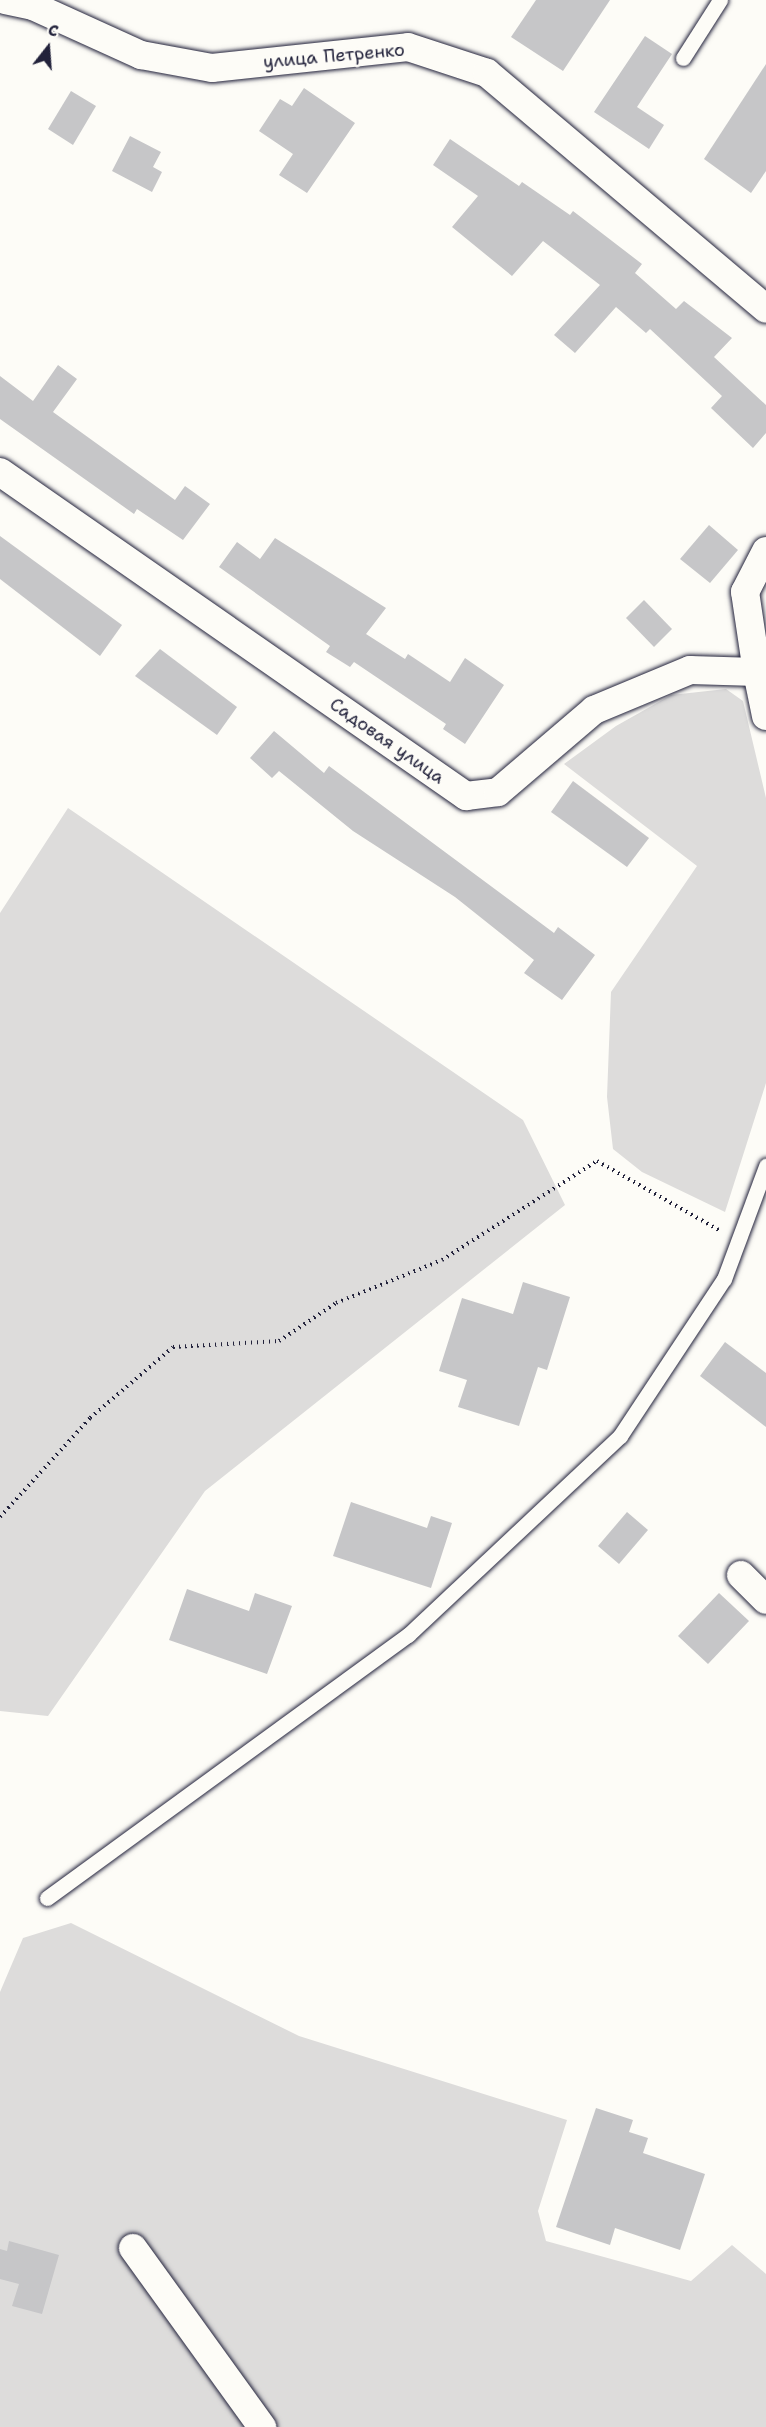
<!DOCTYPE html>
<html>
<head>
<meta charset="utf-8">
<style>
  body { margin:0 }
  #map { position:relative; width:766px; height:2427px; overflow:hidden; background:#fdfcf7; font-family:"Shantell Sans",sans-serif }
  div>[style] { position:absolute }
  .green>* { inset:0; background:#dddcdb }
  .building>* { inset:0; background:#c6c6c8 }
  .path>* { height:4px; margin-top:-2px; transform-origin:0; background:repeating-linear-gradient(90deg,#22223b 0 1.5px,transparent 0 6px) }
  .roads { filter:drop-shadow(0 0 2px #22223b) drop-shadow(0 0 2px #22223b) }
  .service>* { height:15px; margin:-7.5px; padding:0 7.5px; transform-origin:7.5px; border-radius:7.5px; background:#fdfcf7 }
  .minor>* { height:28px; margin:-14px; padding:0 14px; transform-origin:14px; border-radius:14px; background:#fdfcf7 }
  span { translate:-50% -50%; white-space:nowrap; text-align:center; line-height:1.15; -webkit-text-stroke:5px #fdfcf7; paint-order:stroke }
  .street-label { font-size:18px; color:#22223b }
  .north { position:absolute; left:18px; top:18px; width:60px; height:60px; -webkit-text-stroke:4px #fdfcf7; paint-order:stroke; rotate:17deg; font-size:16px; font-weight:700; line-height:24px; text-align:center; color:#22223b }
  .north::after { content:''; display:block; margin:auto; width:21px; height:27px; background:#22223b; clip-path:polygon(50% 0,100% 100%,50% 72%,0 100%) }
</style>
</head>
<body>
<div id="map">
  <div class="green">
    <div style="clip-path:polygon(726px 689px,743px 701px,766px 798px,766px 1083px,725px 1212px,642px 1172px,613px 1149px,607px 1097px,611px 992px,697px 866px,564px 764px,616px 726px,671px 695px)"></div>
    <div style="clip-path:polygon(68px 808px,523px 1120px,565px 1205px,205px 1491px,48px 1716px,0 1711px,0 913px)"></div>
    <div style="clip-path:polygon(71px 1923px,299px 2036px,567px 2120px,538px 2211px,546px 2241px,691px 2281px,732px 2245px,766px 2274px,766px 2427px,0 2427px,0 1992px,23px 1938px)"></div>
  </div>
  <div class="building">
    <div style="clip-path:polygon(536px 0,610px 0,563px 71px,511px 37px)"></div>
    <div style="clip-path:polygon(645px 36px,672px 54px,637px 107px,664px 125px,649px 149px,594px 112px)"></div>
    <div style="clip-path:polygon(766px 64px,766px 171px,751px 193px,704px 159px)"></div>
    <div style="clip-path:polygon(304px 88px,355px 123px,307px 193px,279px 175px,293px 154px,259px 131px,280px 99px,292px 106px)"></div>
    <div style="clip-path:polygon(71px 91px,96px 106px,73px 145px,48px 129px)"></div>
    <div style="clip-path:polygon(130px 136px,161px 152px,153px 167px,162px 172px,152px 192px,112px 171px)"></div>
    <div style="clip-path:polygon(450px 139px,519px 186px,522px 182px,570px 215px,573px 211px,642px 264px,635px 273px,676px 309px,684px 301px,732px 338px,714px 357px,766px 405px,766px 433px,753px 448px,711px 408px,722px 396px,650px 329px,646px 333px,616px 307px,575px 353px,554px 335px,600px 285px,543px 241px,512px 276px,452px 227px,478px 196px,433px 165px)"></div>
    <div style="clip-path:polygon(58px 365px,77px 379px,53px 412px,175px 500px,185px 486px,210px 504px,183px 540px,137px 509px,134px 514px,0 419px,0 376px,33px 401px)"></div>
    <div style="clip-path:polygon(709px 525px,738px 550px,710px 583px,680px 559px)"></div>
    <div style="clip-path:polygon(0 536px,122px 625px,100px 656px,0 579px)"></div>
    <div style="clip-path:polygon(275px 538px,386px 608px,366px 634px,405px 659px,408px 654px,450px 682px,465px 658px,504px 685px,465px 744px,443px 729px,446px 724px,354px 662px,350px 667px,326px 652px,330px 646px,219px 567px,237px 542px,260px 559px)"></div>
    <div style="clip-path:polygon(644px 600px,672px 629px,654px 647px,626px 618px)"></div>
    <div style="clip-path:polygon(160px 649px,237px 707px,217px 735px,135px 676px)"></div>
    <div style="clip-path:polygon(274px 731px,324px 773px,329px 766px,554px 933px,558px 927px,595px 955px,562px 1000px,524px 973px,534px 960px,455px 897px,353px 831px,279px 771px,272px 778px,250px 758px)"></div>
    <div style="clip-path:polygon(573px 781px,649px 838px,627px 867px,551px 812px)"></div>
    <div style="clip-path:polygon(523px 1282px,570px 1297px,547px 1370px,538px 1367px,519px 1426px,458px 1407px,467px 1380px,439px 1371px,462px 1298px,513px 1314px)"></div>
    <div style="clip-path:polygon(725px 1342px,766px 1373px,766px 1427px,700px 1376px)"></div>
    <div style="clip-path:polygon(351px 1502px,427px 1528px,431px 1516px,452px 1523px,431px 1588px,333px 1556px)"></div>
    <div style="clip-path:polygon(627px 1512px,648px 1530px,619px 1564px,598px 1546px)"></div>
    <div style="clip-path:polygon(187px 1589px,249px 1611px,255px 1593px,292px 1606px,267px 1674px,169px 1640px)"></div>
    <div style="clip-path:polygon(719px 1593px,749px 1621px,708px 1664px,678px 1636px)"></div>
    <div style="clip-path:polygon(596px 2108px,633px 2120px,629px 2132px,648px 2138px,643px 2153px,705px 2174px,680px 2250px,615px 2228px,610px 2245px,556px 2227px)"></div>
    <div style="clip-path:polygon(9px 2241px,59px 2255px,42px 2314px,12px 2306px,19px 2284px,0 2279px,0 2249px,7px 2251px)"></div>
  </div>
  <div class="path">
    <div style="left:0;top:1517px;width:134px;rotate:-47.7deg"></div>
    <div style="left:90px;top:1418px;width:109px;rotate:-40.5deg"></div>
    <div style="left:173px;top:1347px;width:106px;rotate:-3.2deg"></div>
    <div style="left:279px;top:1341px;width:69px;rotate:-33.7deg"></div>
    <div style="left:336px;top:1303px;width:114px;rotate:-22.1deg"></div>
    <div style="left:442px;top:1260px;width:184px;rotate:-32.6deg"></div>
    <div style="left:597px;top:1161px;width:140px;rotate:29.5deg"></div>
  </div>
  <div class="roads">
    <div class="service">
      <div style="left:683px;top:58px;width:69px;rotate:-57.5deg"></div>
      <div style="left:47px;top:1898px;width:447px;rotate:-36.1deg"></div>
      <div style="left:408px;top:1635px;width:291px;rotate:-43.2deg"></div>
      <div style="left:620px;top:1436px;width:188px;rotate:-56.5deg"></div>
      <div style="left:724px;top:1279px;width:121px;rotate:-69.6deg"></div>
    </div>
    <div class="minor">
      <div style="left:5px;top:0;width:29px;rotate:12deg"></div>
      <div style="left:33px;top:6px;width:119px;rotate:24.4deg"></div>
      <div style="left:141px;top:55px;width:72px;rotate:10.4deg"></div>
      <div style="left:212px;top:68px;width:197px;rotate:-6.1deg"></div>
      <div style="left:408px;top:47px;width:83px;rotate:18.2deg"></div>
      <div style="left:487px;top:73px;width:365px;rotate:40.2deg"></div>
      <div style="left:0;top:472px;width:568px;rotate:34.81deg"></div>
      <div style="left:466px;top:796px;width:32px;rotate:-7deg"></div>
      <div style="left:498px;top:792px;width:126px;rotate:-40.5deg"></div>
      <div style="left:594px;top:710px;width:104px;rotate:-22.6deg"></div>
      <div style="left:690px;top:670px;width:67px;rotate:1.7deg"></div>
      <div style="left:757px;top:672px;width:45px;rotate:78.4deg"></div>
      <div style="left:757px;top:672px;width:81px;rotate:-98.5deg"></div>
      <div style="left:745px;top:592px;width:46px;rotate:-62.9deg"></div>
      <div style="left:741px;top:1575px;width:35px;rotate:45deg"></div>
      <div style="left:133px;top:2248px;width:221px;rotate:54.2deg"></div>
    </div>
  </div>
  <div class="street-label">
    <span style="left:334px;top:56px;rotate:-5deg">улица Петренко</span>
    <span style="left:387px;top:741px;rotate:35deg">Садовая улица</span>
  </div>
  <div class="north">С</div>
</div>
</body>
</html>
